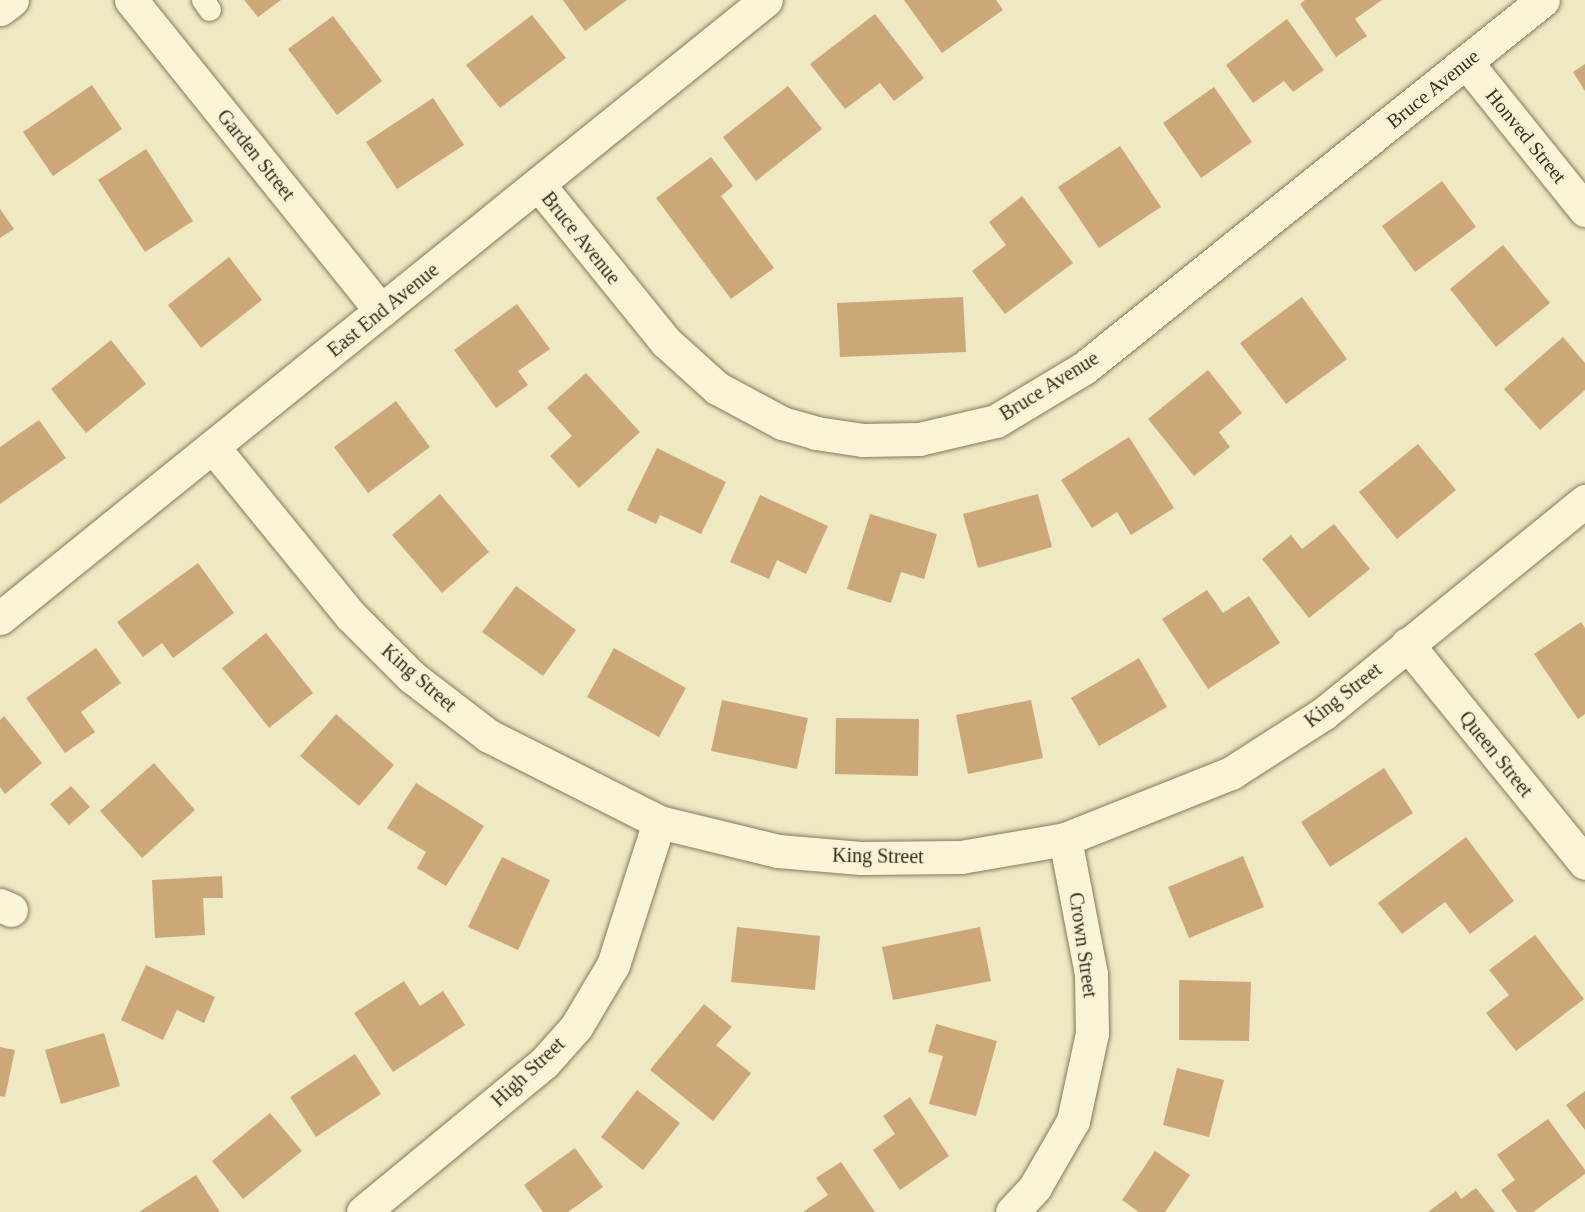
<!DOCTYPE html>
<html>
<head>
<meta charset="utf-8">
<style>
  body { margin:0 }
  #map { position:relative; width:1585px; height:1212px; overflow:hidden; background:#eee8c3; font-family:Georgia,serif }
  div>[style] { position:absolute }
  .building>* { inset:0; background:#cca879 }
  .roads { filter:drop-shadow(0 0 2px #88795a) drop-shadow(0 0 2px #88795a) }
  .lane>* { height:22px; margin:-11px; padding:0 11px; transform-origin:11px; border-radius:11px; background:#f9f4d6 }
  .street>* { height:33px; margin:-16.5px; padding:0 16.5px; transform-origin:16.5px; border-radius:16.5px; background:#f9f4d6 }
  .secondary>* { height:33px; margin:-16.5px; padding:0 16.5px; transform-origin:16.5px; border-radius:16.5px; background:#f9f4d6 }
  span { translate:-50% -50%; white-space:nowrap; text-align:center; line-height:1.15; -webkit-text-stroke:4.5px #f6f1d3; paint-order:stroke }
  .street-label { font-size:20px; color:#382e1e }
</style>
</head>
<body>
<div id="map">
  <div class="building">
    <div style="clip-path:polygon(244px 0,281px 0,258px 17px)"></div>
    <div style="clip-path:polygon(563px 0,627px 0,585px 31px)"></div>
    <div style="clip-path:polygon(904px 0,996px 0,1003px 10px,942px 53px)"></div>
    <div style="clip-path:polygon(1305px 0,1382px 0,1355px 19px,1367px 36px,1336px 57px,1300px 4px)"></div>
    <div style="clip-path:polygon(875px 14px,924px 78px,894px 101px,880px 83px,845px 109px,810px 64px)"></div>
    <div style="clip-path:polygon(532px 15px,566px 58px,500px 108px,466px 65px)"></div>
    <div style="clip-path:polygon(333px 16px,382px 81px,337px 115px,288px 49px)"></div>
    <div style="clip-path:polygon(1287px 19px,1324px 70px,1293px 92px,1284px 81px,1253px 103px,1226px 65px)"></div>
    <div style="clip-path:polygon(1585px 64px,1585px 91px,1573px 72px)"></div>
    <div style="clip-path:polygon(92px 85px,122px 129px,53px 176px,23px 132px)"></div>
    <div style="clip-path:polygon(788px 86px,822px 129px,756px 181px,723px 137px)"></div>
    <div style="clip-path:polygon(1214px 87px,1252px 142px,1201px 178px,1163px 123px)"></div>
    <div style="clip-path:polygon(433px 98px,464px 145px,397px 189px,366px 142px)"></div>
    <div style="clip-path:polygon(1120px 146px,1161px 207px,1099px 248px,1058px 187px)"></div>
    <div style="clip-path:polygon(146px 149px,193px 221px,145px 252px,98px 180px)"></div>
    <div style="clip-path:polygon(711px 157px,733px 186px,721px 196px,774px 268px,731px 299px,656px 198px)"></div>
    <div style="clip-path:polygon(1442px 181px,1476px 227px,1415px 272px,1382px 226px)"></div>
    <div style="clip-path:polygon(1022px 196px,1073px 263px,1005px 314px,972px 271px,1006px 245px,989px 222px)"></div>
    <div style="clip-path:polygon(0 209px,14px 229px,0 238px)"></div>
    <div style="clip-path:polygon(1503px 245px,1550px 303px,1496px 347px,1450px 289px)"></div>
    <div style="clip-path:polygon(229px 257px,262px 300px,201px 348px,168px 305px)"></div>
    <div style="clip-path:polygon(963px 297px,966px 352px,840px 357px,837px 303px)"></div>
    <div style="clip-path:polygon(1302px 297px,1347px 359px,1286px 404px,1240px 343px)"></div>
    <div style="clip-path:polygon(517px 304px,550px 349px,518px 371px,528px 385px,496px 408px,454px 350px)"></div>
    <div style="clip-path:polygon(1563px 337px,1585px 363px,1585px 390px,1540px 430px,1504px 389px)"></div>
    <div style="clip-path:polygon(111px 340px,146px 384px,86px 433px,51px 389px)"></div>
    <div style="clip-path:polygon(1208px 370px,1242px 413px,1219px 432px,1230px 447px,1194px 476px,1148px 419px)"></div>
    <div style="clip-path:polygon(586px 373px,640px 432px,579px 488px,550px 456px,572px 436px,547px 408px)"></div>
    <div style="clip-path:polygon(396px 401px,430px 447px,368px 493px,334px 447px)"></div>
    <div style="clip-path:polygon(39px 420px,66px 458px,0 504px,0 447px)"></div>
    <div style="clip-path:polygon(1129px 437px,1174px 508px,1131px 535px,1117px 512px,1092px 528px,1061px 480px)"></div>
    <div style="clip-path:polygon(1418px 444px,1456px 490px,1397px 539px,1359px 492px)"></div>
    <div style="clip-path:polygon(657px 448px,726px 482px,701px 534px,660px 515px,656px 524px,627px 510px)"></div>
    <div style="clip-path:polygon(440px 494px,489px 552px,442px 593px,392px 535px)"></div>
    <div style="clip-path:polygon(1038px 494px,1052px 547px,978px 568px,963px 514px)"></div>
    <div style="clip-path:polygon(760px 495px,828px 526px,806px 574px,777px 560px,769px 579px,730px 562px)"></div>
    <div style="clip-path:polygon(870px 514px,937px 534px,924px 579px,901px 572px,891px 603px,847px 589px)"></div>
    <div style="clip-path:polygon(1334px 524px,1370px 569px,1309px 618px,1262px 559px,1291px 535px,1302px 549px)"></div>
    <div style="clip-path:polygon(198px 563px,234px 613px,173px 658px,162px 643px,143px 657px,117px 622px)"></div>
    <div style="clip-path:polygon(516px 586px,576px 630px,543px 676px,482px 632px)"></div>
    <div style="clip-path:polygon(1207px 590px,1223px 613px,1249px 596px,1280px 643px,1208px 689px,1162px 619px)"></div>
    <div style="clip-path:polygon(1581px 622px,1585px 628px,1585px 714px,1578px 719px,1534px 654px)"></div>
    <div style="clip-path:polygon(266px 633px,313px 693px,269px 728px,222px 668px)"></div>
    <div style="clip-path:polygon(96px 648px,121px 683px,81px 712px,95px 732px,65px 753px,26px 698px)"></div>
    <div style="clip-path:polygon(614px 648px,686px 688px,659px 737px,587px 697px)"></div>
    <div style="clip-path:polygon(1139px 658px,1167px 707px,1099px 746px,1071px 698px)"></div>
    <div style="clip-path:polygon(722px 700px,808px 718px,797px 769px,711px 751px)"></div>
    <div style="clip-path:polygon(1031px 700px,1043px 758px,968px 774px,956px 715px)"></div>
    <div style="clip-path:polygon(336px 714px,394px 765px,359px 806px,300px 756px)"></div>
    <div style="clip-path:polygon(4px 716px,42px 763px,5px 794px,0 787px,0 720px)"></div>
    <div style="clip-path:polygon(836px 718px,919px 719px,918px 776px,835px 774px)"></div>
    <div style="clip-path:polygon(154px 763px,195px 810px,142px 858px,100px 811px)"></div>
    <div style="clip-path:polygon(1384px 768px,1413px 813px,1330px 867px,1301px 822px)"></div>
    <div style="clip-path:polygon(416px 783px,484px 826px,446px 886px,417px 868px,426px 852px,387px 828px)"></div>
    <div style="clip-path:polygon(71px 786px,90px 807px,69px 825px,50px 804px)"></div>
    <div style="clip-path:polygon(1466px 837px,1514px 901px,1470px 934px,1445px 902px,1402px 934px,1378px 903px)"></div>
    <div style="clip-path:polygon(1243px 856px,1264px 907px,1189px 938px,1168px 887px)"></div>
    <div style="clip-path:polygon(502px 857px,550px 880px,518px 950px,468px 927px)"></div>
    <div style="clip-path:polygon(222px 876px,223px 898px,203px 898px,205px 935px,155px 938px,152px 880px)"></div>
    <div style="clip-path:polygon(737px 927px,820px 936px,815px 990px,731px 982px)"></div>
    <div style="clip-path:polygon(980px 927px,991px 981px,893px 1000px,882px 947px)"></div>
    <div style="clip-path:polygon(1535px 935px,1584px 999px,1516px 1051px,1486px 1013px,1509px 995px,1489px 970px)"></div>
    <div style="clip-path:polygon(146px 965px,215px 997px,204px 1023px,177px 1010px,163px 1040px,121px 1020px)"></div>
    <div style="clip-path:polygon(1179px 980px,1251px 982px,1249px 1041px,1179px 1040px)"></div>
    <div style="clip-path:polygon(404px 981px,420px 1006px,443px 991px,465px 1025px,393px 1072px,354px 1013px)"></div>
    <div style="clip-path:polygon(704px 1004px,732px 1027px,716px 1045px,751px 1073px,713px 1121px,650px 1070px)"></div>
    <div style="clip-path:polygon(936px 1024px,997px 1041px,976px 1116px,929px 1104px,943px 1056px,928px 1052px)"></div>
    <div style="clip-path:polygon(104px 1033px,120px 1086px,61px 1104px,45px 1050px)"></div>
    <div style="clip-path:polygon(0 1047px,15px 1050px,5px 1097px,0 1096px)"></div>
    <div style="clip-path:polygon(355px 1054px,381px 1094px,316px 1137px,290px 1097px)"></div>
    <div style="clip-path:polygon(1177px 1068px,1224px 1080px,1209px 1137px,1163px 1125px)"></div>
    <div style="clip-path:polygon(637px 1090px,680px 1123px,643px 1170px,601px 1137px)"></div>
    <div style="clip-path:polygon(1585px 1091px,1585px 1130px,1566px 1105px)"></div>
    <div style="clip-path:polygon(910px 1097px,949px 1156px,900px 1190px,873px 1150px,895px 1134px,883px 1116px)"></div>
    <div style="clip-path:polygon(270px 1113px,302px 1151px,243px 1199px,212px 1161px)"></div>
    <div style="clip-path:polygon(1548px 1119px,1585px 1170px,1585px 1174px,1533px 1212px,1517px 1212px,1501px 1190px,1515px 1180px,1497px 1155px)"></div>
    <div style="clip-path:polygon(575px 1148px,603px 1187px,568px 1212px,543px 1212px,524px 1185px)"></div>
    <div style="clip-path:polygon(1155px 1151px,1190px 1175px,1165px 1212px,1139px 1212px,1122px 1200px)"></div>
    <div style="clip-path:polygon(841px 1162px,875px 1212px,803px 1212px,828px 1195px,816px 1178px)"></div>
    <div style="clip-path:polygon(196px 1175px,220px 1212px,139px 1212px)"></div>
    <div style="clip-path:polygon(1476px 1188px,1495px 1212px,1428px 1212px,1456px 1191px,1461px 1199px)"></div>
  </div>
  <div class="roads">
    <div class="lane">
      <div style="left:203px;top:0;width:12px;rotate:55deg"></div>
    </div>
    <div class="street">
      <div style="left:131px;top:0;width:399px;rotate:51.2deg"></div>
      <div style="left:1466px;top:62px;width:190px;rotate:51.2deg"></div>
      <div style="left:538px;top:184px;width:203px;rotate:51deg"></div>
      <div style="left:666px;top:342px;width:69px;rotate:42deg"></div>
      <div style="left:717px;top:388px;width:74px;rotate:28.3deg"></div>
      <div style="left:782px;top:423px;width:35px;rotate:16deg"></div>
      <div style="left:816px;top:433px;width:48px;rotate:8.5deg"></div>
      <div style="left:863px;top:440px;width:56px;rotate:-1deg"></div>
      <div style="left:919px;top:439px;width:79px;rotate:-13.2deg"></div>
      <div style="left:996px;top:421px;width:103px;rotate:-31.1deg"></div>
      <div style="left:1084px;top:368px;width:588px;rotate:-38.72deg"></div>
      <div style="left:213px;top:447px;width:217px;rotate:50.8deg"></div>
      <div style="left:350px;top:615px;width:88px;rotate:45deg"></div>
      <div style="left:412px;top:677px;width:97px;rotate:37.5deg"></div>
      <div style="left:489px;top:736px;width:191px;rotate:26.8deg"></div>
      <div style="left:659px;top:822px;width:122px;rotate:13.7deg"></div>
      <div style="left:778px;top:851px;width:83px;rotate:4.8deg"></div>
      <div style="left:861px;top:858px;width:100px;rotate:-0.6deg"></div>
      <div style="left:961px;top:857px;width:106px;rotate:-9.8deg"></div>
      <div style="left:1065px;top:839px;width:179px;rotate:-21.7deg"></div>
      <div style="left:1231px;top:773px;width:109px;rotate:-32.7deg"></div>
      <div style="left:1323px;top:714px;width:338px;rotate:-39.1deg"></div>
      <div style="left:0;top:618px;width:984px;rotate:-38.9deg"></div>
      <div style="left:1407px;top:644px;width:282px;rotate:50.9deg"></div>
      <div style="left:0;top:905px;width:12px;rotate:24deg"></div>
      <div style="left:363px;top:1212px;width:234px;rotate:-39.5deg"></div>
      <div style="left:544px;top:1063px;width:48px;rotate:-48.4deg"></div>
      <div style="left:576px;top:1027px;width:72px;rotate:-59.2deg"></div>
      <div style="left:613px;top:965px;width:150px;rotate:-72.2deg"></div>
      <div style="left:1012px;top:1212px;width:34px;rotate:-47deg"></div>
      <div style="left:1035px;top:1187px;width:76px;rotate:-60.1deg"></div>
      <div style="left:1073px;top:1121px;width:90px;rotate:-77.8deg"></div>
      <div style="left:1092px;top:1033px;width:59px;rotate:-91deg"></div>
      <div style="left:1091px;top:974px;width:137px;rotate:-100.9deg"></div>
    </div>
    <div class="secondary">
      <div style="left:0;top:9px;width:15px;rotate:-37deg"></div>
    </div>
  </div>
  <div class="street-label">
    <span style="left:1433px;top:89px;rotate:-39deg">Bruce Avenue</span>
    <span style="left:1526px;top:136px;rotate:51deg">Honved Street</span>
    <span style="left:256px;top:155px;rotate:51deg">Garden Street</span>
    <span style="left:581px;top:238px;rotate:51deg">Bruce Avenue</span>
    <span style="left:383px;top:310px;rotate:-39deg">East End Avenue</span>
    <span style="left:1049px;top:386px;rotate:-32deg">Bruce Avenue</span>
    <span style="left:419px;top:678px;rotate:41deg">King Street</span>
    <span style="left:1343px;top:695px;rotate:-38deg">King Street</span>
    <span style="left:1496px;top:754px;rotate:51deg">Queen Street</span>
    <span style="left:878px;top:856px;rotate:1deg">King Street</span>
    <span style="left:1083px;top:945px;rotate:82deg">Crown Street</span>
    <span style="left:528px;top:1072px;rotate:-43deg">High Street</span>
  </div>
</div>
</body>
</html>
